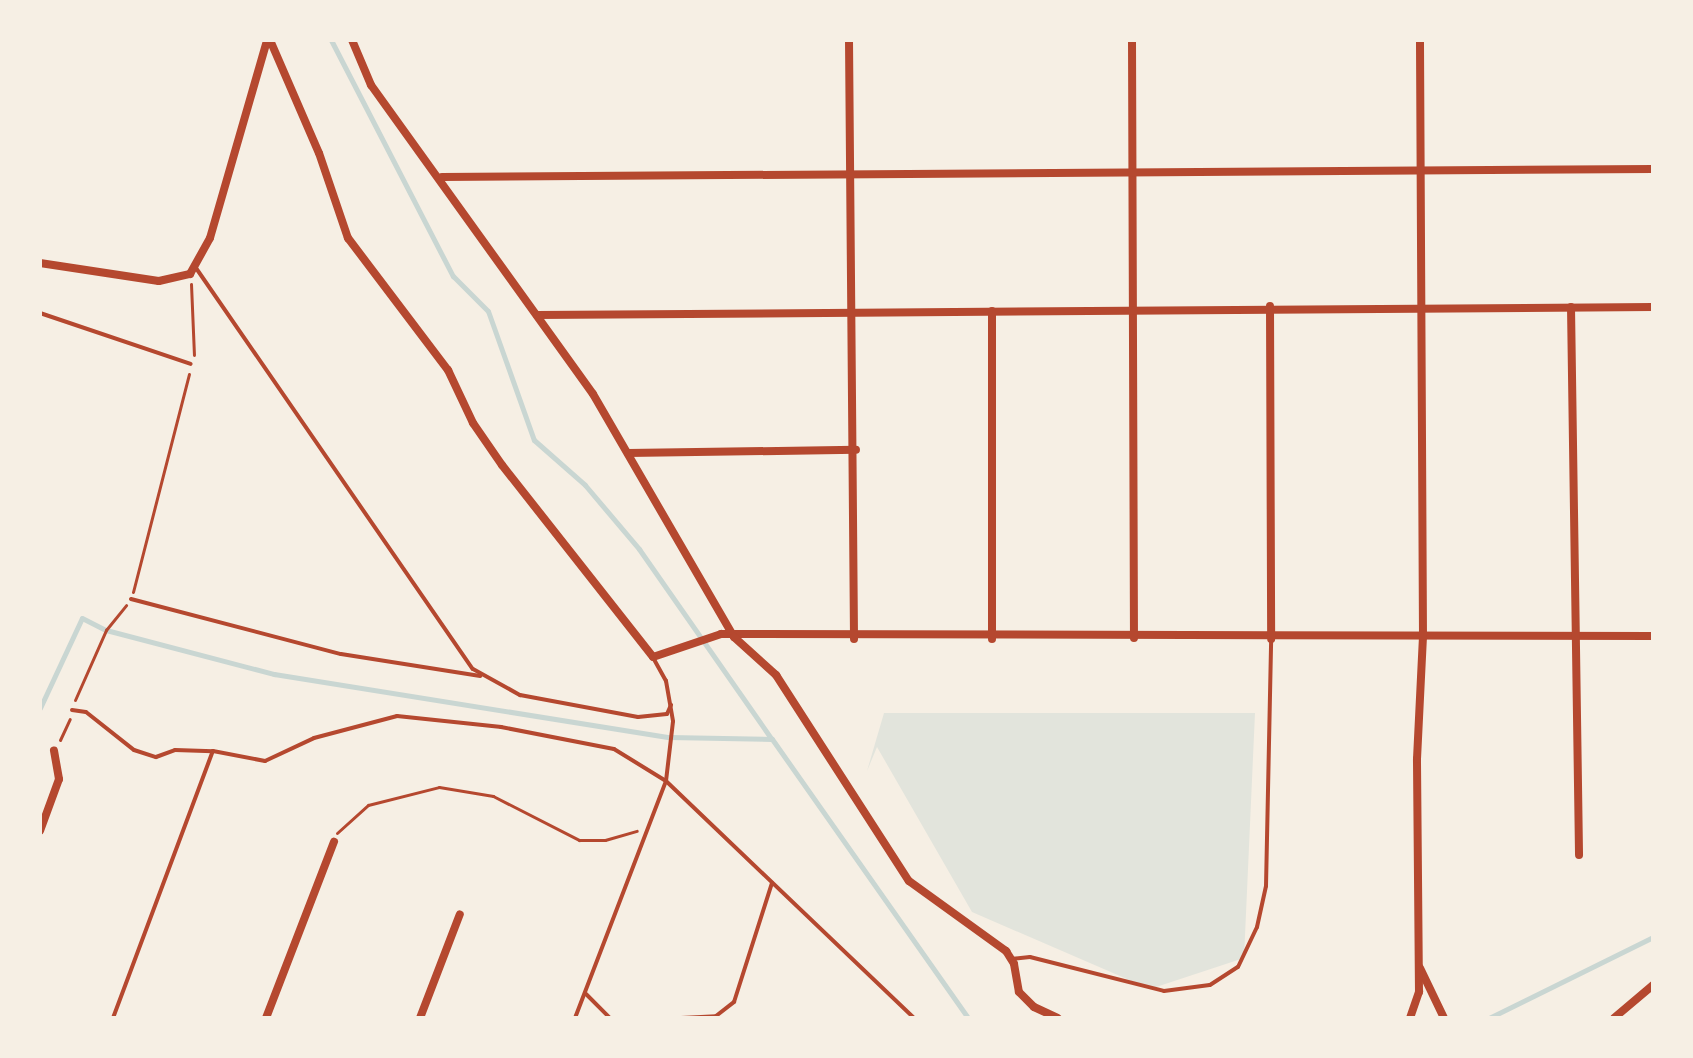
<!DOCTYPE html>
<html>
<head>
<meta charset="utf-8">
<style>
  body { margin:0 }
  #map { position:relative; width:1693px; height:1058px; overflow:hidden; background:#f6efe4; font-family:Bitter,serif }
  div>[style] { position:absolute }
  .green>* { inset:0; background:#e2e4dc }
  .stream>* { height:5px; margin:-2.5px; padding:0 2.5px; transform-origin:2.5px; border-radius:2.5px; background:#c9d6d2 }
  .path>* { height:3px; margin:-1.5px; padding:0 1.5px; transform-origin:1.5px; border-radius:1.5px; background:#b5482f }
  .service>* { height:4px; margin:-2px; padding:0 2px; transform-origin:2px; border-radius:2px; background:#b5482f }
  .minor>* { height:8px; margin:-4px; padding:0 4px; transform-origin:4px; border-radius:4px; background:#b5482f }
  span { translate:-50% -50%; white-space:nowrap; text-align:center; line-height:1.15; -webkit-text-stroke:6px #f6efe4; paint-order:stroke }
  .frame { position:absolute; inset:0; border:42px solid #f6efe4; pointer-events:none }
</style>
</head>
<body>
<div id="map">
  <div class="green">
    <div style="clip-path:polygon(884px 713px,1255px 713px,1244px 958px,1150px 989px,972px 912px,877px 747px,867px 771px)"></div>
  </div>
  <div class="stream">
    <div style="left:331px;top:40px;width:266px;rotate:62.7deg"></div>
    <div style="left:453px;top:276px;width:49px;rotate:45deg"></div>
    <div style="left:488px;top:311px;width:137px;rotate:70.4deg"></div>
    <div style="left:534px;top:440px;width:68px;rotate:41.4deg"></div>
    <div style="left:585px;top:485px;width:84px;rotate:49.8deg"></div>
    <div style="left:639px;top:549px;width:231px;rotate:55.1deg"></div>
    <div style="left:40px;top:708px;width:99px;rotate:-65deg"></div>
    <div style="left:82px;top:618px;width:27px;rotate:27deg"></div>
    <div style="left:106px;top:630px;width:174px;rotate:14.7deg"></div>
    <div style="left:274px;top:674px;width:400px;rotate:9.1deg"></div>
    <div style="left:669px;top:737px;width:103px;rotate:1.1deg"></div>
    <div style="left:772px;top:739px;width:341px;rotate:54.9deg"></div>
    <div style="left:1489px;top:1018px;width:183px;rotate:-26.3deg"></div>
  </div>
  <div class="path">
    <div style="left:191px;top:284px;width:71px;rotate:87.6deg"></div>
    <div style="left:133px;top:592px;width:225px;rotate:-75.6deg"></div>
    <div style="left:75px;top:700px;width:77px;rotate:-66.1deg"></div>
    <div style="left:106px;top:630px;width:32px;rotate:-51deg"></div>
    <div style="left:60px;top:740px;width:23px;rotate:-65deg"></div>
    <div style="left:337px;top:833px;width:42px;rotate:-42.1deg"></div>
    <div style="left:368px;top:805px;width:73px;rotate:-14.2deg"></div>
    <div style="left:439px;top:787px;width:55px;rotate:9.5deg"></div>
    <div style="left:493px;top:796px;width:97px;rotate:27.1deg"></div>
    <div style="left:579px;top:840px;width:26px"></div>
    <div style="left:605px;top:840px;width:33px;rotate:-16deg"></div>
  </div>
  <div class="service">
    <div style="left:196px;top:268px;width:487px;rotate:55.4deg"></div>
    <div style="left:473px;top:669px;width:54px;rotate:29deg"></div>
    <div style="left:520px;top:695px;width:120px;rotate:10.6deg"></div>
    <div style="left:638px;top:717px;width:29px;rotate:-6deg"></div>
    <div style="left:667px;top:714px;width:10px;rotate:-66deg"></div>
    <div style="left:40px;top:313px;width:159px;rotate:18.7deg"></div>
    <div style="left:131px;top:599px;width:217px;rotate:14.7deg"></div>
    <div style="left:341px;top:654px;width:141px;rotate:9deg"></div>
    <div style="left:72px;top:710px;width:14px;rotate:8deg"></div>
    <div style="left:86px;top:712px;width:61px;rotate:38.4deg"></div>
    <div style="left:134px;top:750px;width:23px;rotate:18deg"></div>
    <div style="left:156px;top:757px;width:20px;rotate:-20deg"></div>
    <div style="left:175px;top:750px;width:38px;rotate:2deg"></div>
    <div style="left:213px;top:751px;width:53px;rotate:10.9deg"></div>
    <div style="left:265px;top:761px;width:54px;rotate:-25.1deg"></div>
    <div style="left:314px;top:738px;width:86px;rotate:-14.8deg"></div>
    <div style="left:397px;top:716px;width:105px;rotate:6deg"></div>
    <div style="left:501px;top:727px;width:115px;rotate:11deg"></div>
    <div style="left:614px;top:749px;width:61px;rotate:31.6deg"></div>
    <div style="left:666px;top:781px;width:343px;rotate:43.7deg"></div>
    <div style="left:1011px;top:959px;width:19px;rotate:-6deg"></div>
    <div style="left:1030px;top:957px;width:138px;rotate:14.2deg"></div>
    <div style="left:1164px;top:991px;width:46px;rotate:-7.4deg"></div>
    <div style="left:1210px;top:985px;width:33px;rotate:-33deg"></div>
    <div style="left:1238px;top:967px;width:44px;rotate:-64.6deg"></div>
    <div style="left:1257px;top:927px;width:42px;rotate:-77.6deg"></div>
    <div style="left:1266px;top:886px;width:245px;rotate:-88.8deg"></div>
    <div style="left:586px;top:994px;width:34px;rotate:45deg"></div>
    <div style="left:113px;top:1018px;width:285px;rotate:-69.5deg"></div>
    <div style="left:575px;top:1018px;width:254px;rotate:-69deg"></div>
    <div style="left:666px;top:781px;width:60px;rotate:-83.3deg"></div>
    <div style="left:673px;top:721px;width:41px;rotate:-99.9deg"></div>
    <div style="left:666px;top:681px;width:26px;rotate:-119deg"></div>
    <div style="left:681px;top:1018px;width:35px;rotate:-3deg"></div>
    <div style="left:716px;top:1016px;width:23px;rotate:-38deg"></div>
    <div style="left:734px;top:1002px;width:125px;rotate:-72.3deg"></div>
  </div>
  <div class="minor">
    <div style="left:270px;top:40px;width:123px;rotate:66.6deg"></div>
    <div style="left:319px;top:153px;width:90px;rotate:71.2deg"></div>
    <div style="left:348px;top:238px;width:166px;rotate:52.9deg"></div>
    <div style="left:448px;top:370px;width:59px;rotate:64.7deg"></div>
    <div style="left:473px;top:423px;width:51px;rotate:55.4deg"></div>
    <div style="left:502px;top:465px;width:244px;rotate:51.8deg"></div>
    <div style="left:653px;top:657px;width:72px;rotate:-18.7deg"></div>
    <div style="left:721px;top:634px;width:932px;rotate:0.12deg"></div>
    <div style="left:352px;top:40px;width:49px;rotate:67.1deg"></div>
    <div style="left:371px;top:85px;width:380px;rotate:54.3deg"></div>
    <div style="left:593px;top:394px;width:281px;rotate:59.9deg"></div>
    <div style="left:734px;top:637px;width:57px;rotate:42.1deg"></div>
    <div style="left:776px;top:675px;width:245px;rotate:57.2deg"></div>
    <div style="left:909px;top:881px;width:120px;rotate:35.8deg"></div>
    <div style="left:1006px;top:951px;width:15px;rotate:58deg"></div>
    <div style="left:1014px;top:964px;width:28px;rotate:80deg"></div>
    <div style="left:1019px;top:992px;width:21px;rotate:45deg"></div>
    <div style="left:1034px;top:1007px;width:26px;rotate:25deg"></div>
    <div style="left:849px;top:40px;width:599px;rotate:89.52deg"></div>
    <div style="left:1132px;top:40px;width:598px;rotate:89.81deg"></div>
    <div style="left:442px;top:177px;width:1211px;rotate:-0.38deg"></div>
    <div style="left:40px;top:263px;width:120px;rotate:8.6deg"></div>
    <div style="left:159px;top:281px;width:32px;rotate:-13deg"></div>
    <div style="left:190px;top:274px;width:41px;rotate:-60.9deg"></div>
    <div style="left:210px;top:238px;width:206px;rotate:-73.9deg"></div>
    <div style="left:1270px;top:306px;width:333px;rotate:89.8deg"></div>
    <div style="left:1571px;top:307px;width:548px;rotate:89.16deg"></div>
    <div style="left:537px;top:315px;width:1116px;rotate:-0.41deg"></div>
    <div style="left:628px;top:453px;width:228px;rotate:-0.8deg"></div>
    <div style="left:992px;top:639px;width:328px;rotate:-90deg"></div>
    <div style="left:40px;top:831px;width:55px;rotate:-69.9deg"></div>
    <div style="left:59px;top:779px;width:29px;rotate:-100deg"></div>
    <div style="left:1420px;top:968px;width:55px;rotate:64.4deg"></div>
    <div style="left:266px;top:1018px;width:189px;rotate:-68.9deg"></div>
    <div style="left:420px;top:1018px;width:111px;rotate:-69deg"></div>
    <div style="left:1410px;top:1018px;width:28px;rotate:-71deg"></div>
    <div style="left:1419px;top:992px;width:233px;rotate:-90.5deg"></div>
    <div style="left:1417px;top:759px;width:122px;rotate:-87.2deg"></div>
    <div style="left:1423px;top:637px;width:597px;rotate:-90.29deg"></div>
    <div style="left:1614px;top:1018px;width:51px;rotate:-40.2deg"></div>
  </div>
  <div class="frame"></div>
</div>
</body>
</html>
